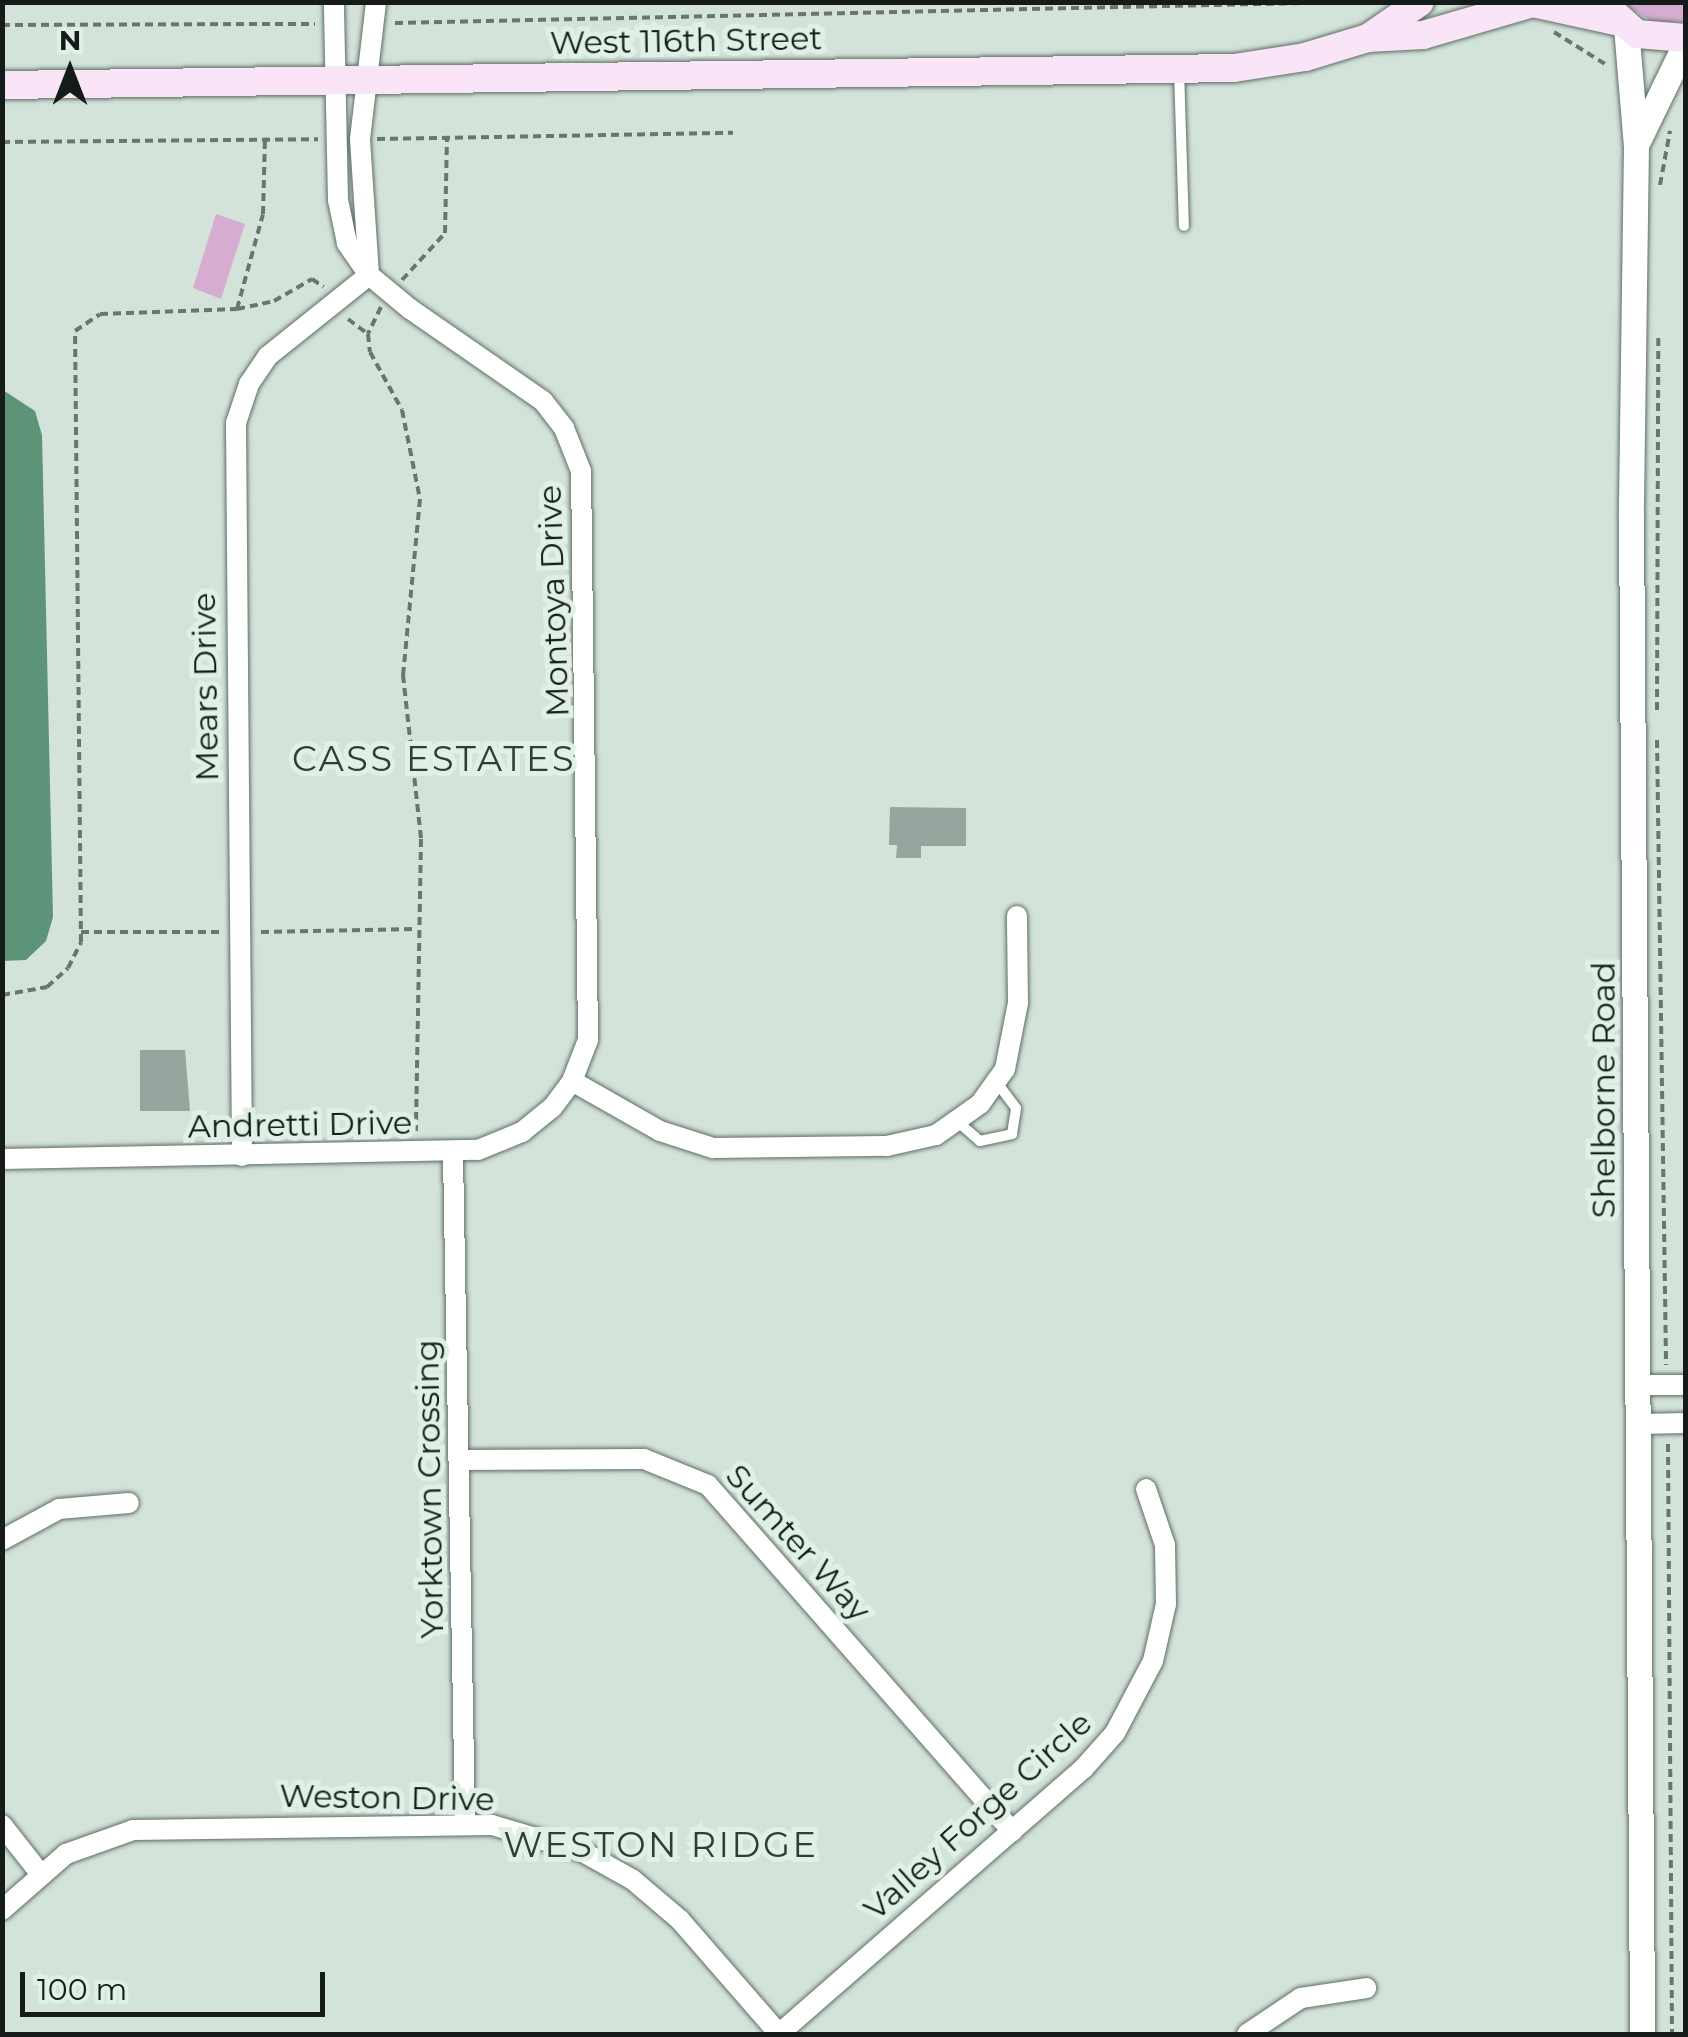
<!DOCTYPE html>
<html>
<head>
<meta charset="utf-8">
<style>
  body { margin:0 }
  #map { position:relative; width:1688px; height:2037px; overflow:hidden; background:#d3e3d9; font-family:Montserrat,sans-serif }
  div>[style] { position:absolute }
  .green>* { inset:0; background:#d6add1 }
  .water>* { inset:0; background:#5d9477 }
  .building>* { inset:0; background:#96a59d }
  .path>* { height:4px; margin-top:-2px; transform-origin:0; background:repeating-linear-gradient(90deg,#6b756f 0 8px,transparent 0 13px) }
  .roads { filter:drop-shadow(0 0 2px #5f6e65) drop-shadow(0 0 2px #5f6e65) }
  .service>* { height:10px; margin:-5px; padding:0 5px; transform-origin:5px; border-radius:5px; background:#fff }
  .minor>* { height:20px; margin:-10px; padding:0 10px; transform-origin:10px; border-radius:10px; background:#fff }
  .tertiary>* { height:25px; margin:-12.5px; padding:0 12.5px; transform-origin:12.5px; border-radius:12.5px; background:#fff }
  .secondary>* { height:28px; margin:-14px; padding:0 14px; transform-origin:14px; border-radius:14px; background:#fae4f8 }
  span { translate:-50% -50%; white-space:nowrap; text-align:center; line-height:1.15; -webkit-text-stroke:10px #e0f0e6; paint-order:stroke }
  .street-label { font-size:32px; color:#151b18 }
  .neighbourhood-label { font-size:35px; color:#303d35; letter-spacing:2.5px }
  .frame { position:absolute; inset:0; border:5px solid #151b18; pointer-events:none }
  .north { position:absolute; left:20px; top:20px; width:100px; height:100px; -webkit-text-stroke:8px #e0f0e6; paint-order:stroke; rotate:0deg; font-size:28px; font-weight:700; line-height:40px; text-align:center; color:#151b18 }
  .north::after { content:''; display:block; margin:auto; width:35px; height:45px; background:#151b18; clip-path:polygon(50% 0,100% 100%,50% 72%,0 100%) }
  .scale { position:absolute; left:20px; top:1972px; width:305px; height:45px; box-sizing:border-box; border:5px solid #151b18; border-top:0; padding-left:12px; font-size:30px; line-height:35px; white-space:nowrap; color:#151b18; -webkit-text-stroke:8px #e0f0e6; paint-order:stroke }
</style>
</head>
<body>
<div id="map">
  <div class="green">
    <div style="clip-path:polygon(1623px 3px,1685px 3px,1685px 21px,1654px 23px)"></div>
    <div style="clip-path:polygon(216px 214px,245px 224px,221px 299px,193px 288px)"></div>
  </div>
  <div class="water">
    <div style="clip-path:polygon(3px 390px,35px 411px,42px 435px,53px 917px,46px 941px,26px 960px,2px 961px)"></div>
  </div>
  <div class="building">
    <div style="clip-path:polygon(890px 807px,966px 808px,966px 846px,921px 846px,921px 858px,896px 858px,897px 845px,889px 845px)"></div>
    <div style="clip-path:polygon(140px 1050px,185px 1050px,190px 1111px,140px 1111px)"></div>
  </div>
  <div class="path">
    <div style="left:395px;top:23px;width:954px;rotate:-1.26deg"></div>
    <div style="left:2px;top:25px;width:313px;rotate:-0.2deg"></div>
    <div style="left:1554px;top:32px;width:60px;rotate:32.1deg"></div>
    <div style="left:377px;top:139px;width:356px;rotate:-1deg"></div>
    <div style="left:2px;top:142px;width:316px;rotate:-0.5deg"></div>
    <div style="left:1660px;top:185px;width:55px;rotate:-79.5deg"></div>
    <div style="left:402px;top:280px;width:64px;rotate:-47.5deg"></div>
    <div style="left:445px;top:233px;width:96px;rotate:-88.8deg"></div>
    <div style="left:381px;top:307px;width:30px;rotate:116deg"></div>
    <div style="left:368px;top:334px;width:18px;rotate:84deg"></div>
    <div style="left:370px;top:352px;width:66px;rotate:61.1deg"></div>
    <div style="left:402px;top:410px;width:91px;rotate:78.6deg"></div>
    <div style="left:420px;top:499px;width:177px;rotate:95.5deg"></div>
    <div style="left:403px;top:675px;width:165px;rotate:83.7deg"></div>
    <div style="left:421px;top:839px;width:292px;rotate:91deg"></div>
    <div style="left:237px;top:309px;width:98px;rotate:-74.7deg"></div>
    <div style="left:263px;top:214px;width:74px;rotate:-88.5deg"></div>
    <div style="left:348px;top:319px;width:25px;rotate:37deg"></div>
    <div style="left:1657px;top:710px;width:375px;rotate:-89.8deg"></div>
    <div style="left:1657px;top:740px;width:625px;rotate:89.17deg"></div>
    <div style="left:81px;top:932px;width:140px"></div>
    <div style="left:261px;top:932px;width:155px;rotate:-1.1deg"></div>
    <div style="left:2px;top:995px;width:46px;rotate:-10.1deg"></div>
    <div style="left:47px;top:987px;width:28px;rotate:-42deg"></div>
    <div style="left:68px;top:968px;width:29px;rotate:-63deg"></div>
    <div style="left:81px;top:942px;width:611px;rotate:-90.56deg"></div>
    <div style="left:75px;top:331px;width:30px;rotate:-34deg"></div>
    <div style="left:100px;top:314px;width:137px;rotate:-2.1deg"></div>
    <div style="left:237px;top:309px;width:38px;rotate:-12deg"></div>
    <div style="left:274px;top:301px;width:44px;rotate:-30.1deg"></div>
    <div style="left:312px;top:279px;width:14px;rotate:34deg"></div>
    <div style="left:1668px;top:1444px;width:590px;rotate:89.61deg"></div>
  </div>
  <div class="roads">
    <div class="service">
      <div style="left:1179px;top:70px;width:156px;rotate:88.2deg"></div>
      <div style="left:958px;top:1122px;width:29px;rotate:41deg"></div>
      <div style="left:980px;top:1141px;width:33px;rotate:-12deg"></div>
      <div style="left:1012px;top:1134px;width:26px;rotate:-81deg"></div>
      <div style="left:1016px;top:1108px;width:31px;rotate:-127deg"></div>
    </div>
    <div class="minor">
      <div style="left:369px;top:275px;width:136px;rotate:-93.8deg"></div>
      <div style="left:360px;top:139px;width:138px;rotate:-83.3deg"></div>
      <div style="left:572px;top:1081px;width:101px;rotate:29.6deg"></div>
      <div style="left:660px;top:1131px;width:56px;rotate:17.8deg"></div>
      <div style="left:713px;top:1148px;width:174px;rotate:-0.7deg"></div>
      <div style="left:887px;top:1146px;width:50px;rotate:-12.7deg"></div>
      <div style="left:936px;top:1135px;width:54px;rotate:-35.2deg"></div>
      <div style="left:980px;top:1104px;width:43px;rotate:-54.5deg"></div>
      <div style="left:1005px;top:1069px;width:67px;rotate:-78.9deg"></div>
      <div style="left:1018px;top:1003px;width:87px;rotate:-90.7deg"></div>
      <div style="left:453px;top:1154px;width:669px;rotate:88.97deg"></div>
      <div style="left:242px;top:1156px;width:733px;rotate:-90.47deg"></div>
      <div style="left:236px;top:423px;width:41px;rotate:-71.6deg"></div>
      <div style="left:249px;top:384px;width:34px;rotate:-56deg"></div>
      <div style="left:268px;top:356px;width:129px;rotate:-38.7deg"></div>
      <div style="left:2px;top:1159px;width:476px;rotate:-1.1deg"></div>
      <div style="left:478px;top:1150px;width:48px;rotate:-22.2deg"></div>
      <div style="left:522px;top:1132px;width:38px;rotate:-39deg"></div>
      <div style="left:552px;top:1108px;width:34px;rotate:-53deg"></div>
      <div style="left:572px;top:1081px;width:44px;rotate:-68.7deg"></div>
      <div style="left:588px;top:1040px;width:569px;rotate:-90.7deg"></div>
      <div style="left:581px;top:471px;width:46px;rotate:-111.6deg"></div>
      <div style="left:564px;top:428px;width:34px;rotate:-128deg"></div>
      <div style="left:543px;top:401px;width:162px;rotate:-145.3deg"></div>
      <div style="left:410px;top:309px;width:53px;rotate:-140.3deg"></div>
      <div style="left:369px;top:275px;width:39px;rotate:-125deg"></div>
      <div style="left:347px;top:243px;width:44px;rotate:-101.8deg"></div>
      <div style="left:338px;top:200px;width:198px;rotate:-91.2deg"></div>
      <div style="left:1638px;top:1385px;width:48px"></div>
      <div style="left:1639px;top:1424px;width:47px;rotate:-1.2deg"></div>
      <div style="left:460px;top:1460px;width:184px;rotate:-0.3deg"></div>
      <div style="left:644px;top:1459px;width:69px;rotate:22.1deg"></div>
      <div style="left:708px;top:1485px;width:461px;rotate:48.7deg"></div>
      <div style="left:2px;top:1540px;width:65px;rotate:-28.5deg"></div>
      <div style="left:59px;top:1509px;width:70px;rotate:-4.9deg"></div>
      <div style="left:2px;top:1825px;width:60px;rotate:51.8deg"></div>
      <div style="left:2px;top:1910px;width:85px;rotate:-41.2deg"></div>
      <div style="left:66px;top:1854px;width:71px;rotate:-19.7deg"></div>
      <div style="left:133px;top:1830px;width:359px;rotate:-0.8deg"></div>
      <div style="left:492px;top:1825px;width:95px;rotate:16.5deg"></div>
      <div style="left:583px;top:1852px;width:57px;rotate:29.2deg"></div>
      <div style="left:633px;top:1880px;width:62px;rotate:40.4deg"></div>
      <div style="left:680px;top:1920px;width:151px;rotate:49deg"></div>
      <div style="left:779px;top:2034px;width:403px;rotate:-41.1deg"></div>
      <div style="left:1083px;top:1769px;width:48px;rotate:-48.4deg"></div>
      <div style="left:1115px;top:1733px;width:81px;rotate:-62.2deg"></div>
      <div style="left:1153px;top:1661px;width:58px;rotate:-77.2deg"></div>
      <div style="left:1166px;top:1604px;width:59px;rotate:-91deg"></div>
      <div style="left:1165px;top:1545px;width:59px;rotate:-108.7deg"></div>
      <div style="left:1247px;top:2034px;width:65px;rotate:-33.7deg"></div>
      <div style="left:1301px;top:1998px;width:66px;rotate:-8.7deg"></div>
    </div>
    <div class="tertiary">
      <div style="left:1626px;top:27px;width:118px;rotate:85.2deg"></div>
      <div style="left:1636px;top:145px;width:371px;rotate:90.8deg"></div>
      <div style="left:1631px;top:516px;width:1518px;rotate:89.58deg"></div>
      <div style="left:1636px;top:145px;width:114px;rotate:-64.1deg"></div>
    </div>
    <div class="secondary">
      <div style="left:1608px;top:8px;width:39px;rotate:42deg"></div>
      <div style="left:1637px;top:34px;width:49px;rotate:4.7deg"></div>
      <div style="left:1368px;top:38px;width:63px;rotate:-34.7deg"></div>
      <div style="left:2px;top:85px;width:1232px;rotate:-0.79deg"></div>
      <div style="left:1234px;top:68px;width:72px;rotate:-8.8deg"></div>
      <div style="left:1305px;top:57px;width:66px;rotate:-16.8deg"></div>
      <div style="left:1368px;top:38px;width:55px;rotate:-3.1deg"></div>
      <div style="left:1423px;top:35px;width:115px;rotate:-16.2deg"></div>
      <div style="left:1533px;top:3px;width:89px;rotate:12.3deg"></div>
    </div>
  </div>
  <div class="street-label">
    <span style="left:686px;top:41px;rotate:-1deg">West 116th Street</span>
    <span style="left:554px;top:601px;rotate:-92deg">Montoya Drive</span>
    <span style="left:206px;top:687px;rotate:-91deg">Mears Drive</span>
    <span style="left:1604px;top:1090px;rotate:-90deg">Shelborne Road</span>
    <span style="left:300px;top:1125px;rotate:-1deg">Andretti Drive</span>
    <span style="left:430px;top:1489px;rotate:-91deg">Yorktown Crossing</span>
    <span style="left:798px;top:1543px;rotate:48deg">Sumter Way</span>
    <span style="left:387px;top:1798px;rotate:1deg">Weston Drive</span>
    <span style="left:978px;top:1816px;rotate:-42deg">Valley Forge Circle</span>
  </div>
  <div class="neighbourhood-label">
    <span style="left:434px;top:759px">CASS ESTATES</span>
    <span style="left:661px;top:1845px">WESTON RIDGE</span>
  </div>
  <div class="frame"></div>
  <div class="north">N</div>
  <div class="scale">100 m</div>
</div>
</body>
</html>
